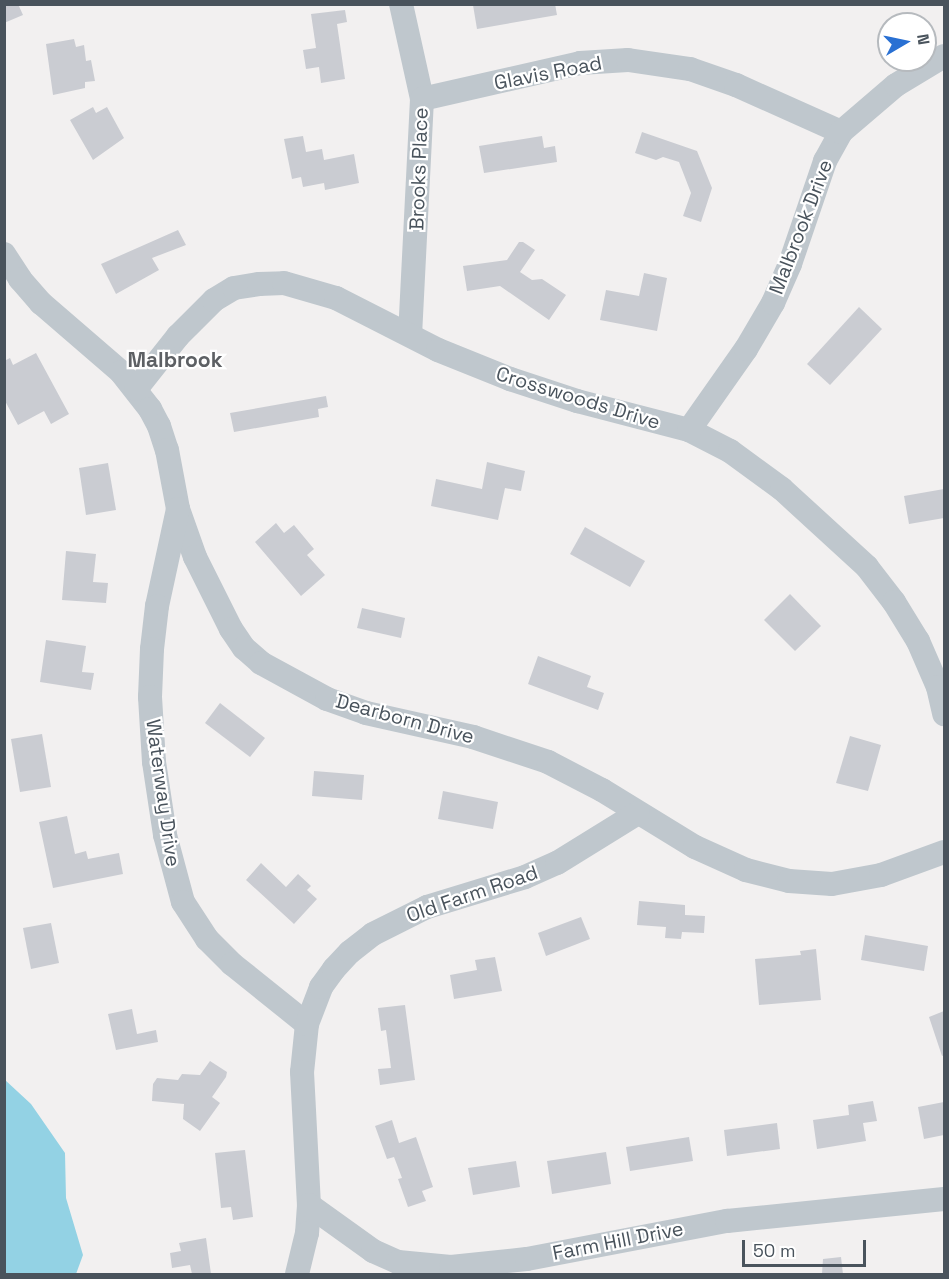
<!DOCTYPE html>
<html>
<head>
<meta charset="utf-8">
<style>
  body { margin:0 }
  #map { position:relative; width:949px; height:1279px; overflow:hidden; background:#f2f0f0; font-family:"Space Grotesk",sans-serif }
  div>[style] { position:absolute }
  .water>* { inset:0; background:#93d2e4 }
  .building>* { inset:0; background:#caccd2 }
  .minor>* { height:24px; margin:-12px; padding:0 12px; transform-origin:12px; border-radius:12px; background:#bfc7cd }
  span { translate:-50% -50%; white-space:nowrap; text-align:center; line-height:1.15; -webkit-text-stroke:4.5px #fff; paint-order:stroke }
  .street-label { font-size:20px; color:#49535c }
  .neighbourhood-label { font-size:21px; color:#5d6064; font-weight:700 }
  .frame { position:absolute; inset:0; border:6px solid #49535c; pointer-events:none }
  .north { position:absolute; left:877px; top:12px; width:60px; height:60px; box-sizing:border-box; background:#fff; border:2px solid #b6babe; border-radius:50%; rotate:81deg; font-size:16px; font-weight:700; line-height:24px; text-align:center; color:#49535c }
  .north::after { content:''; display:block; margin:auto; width:21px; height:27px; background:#2970d3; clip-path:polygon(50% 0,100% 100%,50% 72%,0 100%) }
  .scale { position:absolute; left:742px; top:1240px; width:124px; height:27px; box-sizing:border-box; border:3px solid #49535c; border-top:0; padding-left:8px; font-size:18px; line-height:21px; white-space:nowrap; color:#49535c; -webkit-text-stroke:4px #fff; paint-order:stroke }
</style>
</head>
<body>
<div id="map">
  <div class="water">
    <div style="clip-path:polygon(4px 1079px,31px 1104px,65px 1153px,66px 1198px,83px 1255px,76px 1274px,5px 1274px)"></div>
  </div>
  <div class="building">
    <div style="clip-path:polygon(4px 4px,18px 4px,23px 15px,4px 23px)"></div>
    <div style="clip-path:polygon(475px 4px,555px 4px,557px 15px,477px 29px,473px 5px)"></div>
    <div style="clip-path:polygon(345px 10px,347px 22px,337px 24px,345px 79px,321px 83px,319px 67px,306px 69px,303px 50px,316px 48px,311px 14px)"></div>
    <div style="clip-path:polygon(74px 39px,76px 47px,84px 45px,86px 61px,91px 60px,95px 81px,85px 82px,85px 88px,53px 95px,46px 44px)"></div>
    <div style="clip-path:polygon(93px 107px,96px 113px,107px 107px,124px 138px,93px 160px,70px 120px)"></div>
    <div style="clip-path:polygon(642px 132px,697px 151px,712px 188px,701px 222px,683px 216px,691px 193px,679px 162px,663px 157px,656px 160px,635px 153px)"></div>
    <div style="clip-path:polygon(303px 136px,306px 152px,322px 149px,324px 160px,354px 154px,359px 183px,325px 190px,324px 183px,303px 187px,301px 177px,292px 179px,284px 139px)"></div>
    <div style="clip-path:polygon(542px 136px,544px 148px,555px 146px,557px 162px,484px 173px,479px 146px)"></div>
    <div style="clip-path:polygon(178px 230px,186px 245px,152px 258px,159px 270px,116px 294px,101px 264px)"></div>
    <div style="clip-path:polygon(519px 242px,523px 242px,535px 250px,520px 272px,532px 280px,542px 279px,566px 295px,549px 320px,500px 286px,467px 291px,463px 266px,507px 260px)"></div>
    <div style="clip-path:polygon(644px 273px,667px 278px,657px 331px,600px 320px,606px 290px,639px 296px)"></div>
    <div style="clip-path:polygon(859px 307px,882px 329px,830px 385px,807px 364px)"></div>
    <div style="clip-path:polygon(36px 353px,69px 414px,51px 424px,44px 411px,18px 425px,4px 399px,4px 361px,10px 358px,13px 365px)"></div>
    <div style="clip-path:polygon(326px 396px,328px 407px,318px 409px,319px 417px,234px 432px,230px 413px)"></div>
    <div style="clip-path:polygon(487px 462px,525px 471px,521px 491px,505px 488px,498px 520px,431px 506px,436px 479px,482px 489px)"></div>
    <div style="clip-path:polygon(108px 463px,116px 510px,86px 515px,79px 468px)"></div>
    <div style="clip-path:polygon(944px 489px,944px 518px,909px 524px,904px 496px)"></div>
    <div style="clip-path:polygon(276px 523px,284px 533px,294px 525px,314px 549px,307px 555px,325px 575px,301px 596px,255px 542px)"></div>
    <div style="clip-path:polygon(585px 527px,645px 561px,630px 587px,570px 554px)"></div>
    <div style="clip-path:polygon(66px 551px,96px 554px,93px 582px,108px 583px,106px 603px,62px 600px)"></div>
    <div style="clip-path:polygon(790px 594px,821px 626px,795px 651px,764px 620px)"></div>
    <div style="clip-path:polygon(362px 608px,405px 618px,401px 638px,357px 628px)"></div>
    <div style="clip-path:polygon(46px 640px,86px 646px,82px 672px,94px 673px,91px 690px,40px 682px)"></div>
    <div style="clip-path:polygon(538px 656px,591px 676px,587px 687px,604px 693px,598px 710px,528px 684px)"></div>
    <div style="clip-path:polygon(220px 703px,265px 738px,250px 757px,205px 723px)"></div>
    <div style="clip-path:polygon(42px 734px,51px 787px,20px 792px,11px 739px)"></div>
    <div style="clip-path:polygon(850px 736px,881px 745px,868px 791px,836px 783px)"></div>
    <div style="clip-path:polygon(314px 771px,364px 775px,362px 800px,312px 796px)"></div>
    <div style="clip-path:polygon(443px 791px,498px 802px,493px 829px,438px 819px)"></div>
    <div style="clip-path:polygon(67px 816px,75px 854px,86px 851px,88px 859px,119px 853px,123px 874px,53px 888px,39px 822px)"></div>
    <div style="clip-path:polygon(261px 863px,286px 887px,298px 874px,311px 886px,307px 890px,317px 899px,294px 924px,246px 880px)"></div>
    <div style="clip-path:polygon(639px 901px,685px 905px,685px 915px,705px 916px,704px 933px,682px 932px,681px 939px,665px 938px,666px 927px,637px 925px)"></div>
    <div style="clip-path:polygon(581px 917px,590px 939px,546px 956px,538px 933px)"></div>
    <div style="clip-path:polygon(51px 923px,59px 963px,31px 969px,23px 928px)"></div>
    <div style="clip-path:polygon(865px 935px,928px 946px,924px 971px,861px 960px)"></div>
    <div style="clip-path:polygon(816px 949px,821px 1000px,759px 1005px,755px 959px,801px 955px,800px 951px)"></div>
    <div style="clip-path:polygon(495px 957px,502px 991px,454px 999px,450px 975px,477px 970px,475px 960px)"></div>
    <div style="clip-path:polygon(405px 1005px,415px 1080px,380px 1085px,378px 1069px,391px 1068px,386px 1030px,381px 1031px,378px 1008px)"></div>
    <div style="clip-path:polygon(132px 1009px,137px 1034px,156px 1030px,158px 1042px,116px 1050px,108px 1014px)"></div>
    <div style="clip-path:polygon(944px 1011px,944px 1055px,942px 1056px,929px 1017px)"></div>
    <div style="clip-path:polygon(210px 1061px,227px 1072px,226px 1077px,212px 1097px,220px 1103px,200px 1131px,183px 1119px,184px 1104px,152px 1101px,153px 1084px,157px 1078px,178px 1080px,182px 1074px,200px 1075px)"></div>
    <div style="clip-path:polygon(873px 1101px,877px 1121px,863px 1123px,866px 1141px,817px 1149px,813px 1120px,849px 1115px,848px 1105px)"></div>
    <div style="clip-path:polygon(944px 1102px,944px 1135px,924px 1139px,918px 1107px)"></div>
    <div style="clip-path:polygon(392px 1120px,399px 1143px,416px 1137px,433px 1187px,422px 1191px,426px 1201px,408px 1207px,398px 1179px,402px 1178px,394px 1157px,387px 1159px,375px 1126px)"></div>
    <div style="clip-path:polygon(777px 1123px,780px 1149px,727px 1156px,724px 1130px)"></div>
    <div style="clip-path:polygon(689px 1137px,693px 1161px,630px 1171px,626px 1147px)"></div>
    <div style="clip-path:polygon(245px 1150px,253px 1217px,233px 1220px,231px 1207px,221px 1208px,215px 1153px)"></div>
    <div style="clip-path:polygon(606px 1152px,611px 1184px,552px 1194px,547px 1161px)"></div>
    <div style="clip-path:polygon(516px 1161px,520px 1187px,473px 1195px,468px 1168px)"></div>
    <div style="clip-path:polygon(206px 1238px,211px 1274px,192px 1274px,190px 1265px,172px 1268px,170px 1253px,181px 1251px,179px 1243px)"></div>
    <div style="clip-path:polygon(841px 1257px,843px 1274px,822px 1274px,823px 1259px)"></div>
  </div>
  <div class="minor">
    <div style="left:401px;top:4px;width:97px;rotate:77.5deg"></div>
    <div style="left:422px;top:99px;width:236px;rotate:92.9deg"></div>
    <div style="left:422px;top:99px;width:162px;rotate:-12.8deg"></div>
    <div style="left:580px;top:63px;width:48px;rotate:-3.6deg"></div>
    <div style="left:628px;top:60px;width:63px;rotate:8.3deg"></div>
    <div style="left:690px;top:69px;width:49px;rotate:19.2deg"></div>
    <div style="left:736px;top:85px;width:115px;rotate:24.1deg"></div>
    <div style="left:4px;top:254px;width:30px;rotate:57deg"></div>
    <div style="left:20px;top:279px;width:32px;rotate:49deg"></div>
    <div style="left:41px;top:303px;width:106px;rotate:40.8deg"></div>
    <div style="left:121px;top:372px;width:47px;rotate:51.9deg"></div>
    <div style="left:150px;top:409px;width:19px;rotate:62deg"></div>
    <div style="left:159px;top:426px;width:25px;rotate:72deg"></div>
    <div style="left:167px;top:450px;width:60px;rotate:79.4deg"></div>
    <div style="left:178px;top:509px;width:51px;rotate:70.5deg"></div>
    <div style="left:195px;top:557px;width:80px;rotate:63.4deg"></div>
    <div style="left:231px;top:629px;width:23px;rotate:56deg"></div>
    <div style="left:244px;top:648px;width:23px;rotate:41deg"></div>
    <div style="left:261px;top:663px;width:75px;rotate:28.6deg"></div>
    <div style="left:327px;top:699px;width:41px;rotate:19.7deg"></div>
    <div style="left:366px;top:713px;width:110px;rotate:12.6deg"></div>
    <div style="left:473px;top:737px;width:79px;rotate:18.4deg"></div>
    <div style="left:548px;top:762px;width:61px;rotate:27.4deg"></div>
    <div style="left:602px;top:790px;width:109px;rotate:31.5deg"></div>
    <div style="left:695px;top:847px;width:56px;rotate:24.3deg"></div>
    <div style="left:746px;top:870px;width:44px;rotate:14.3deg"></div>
    <div style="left:789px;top:881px;width:43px;rotate:4deg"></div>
    <div style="left:832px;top:884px;width:50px;rotate:-10.4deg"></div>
    <div style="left:881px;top:875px;width:67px;rotate:-20.1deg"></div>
    <div style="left:136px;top:389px;width:68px;rotate:-51.6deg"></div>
    <div style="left:178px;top:336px;width:51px;rotate:-45deg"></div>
    <div style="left:214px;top:300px;width:23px;rotate:-31deg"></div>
    <div style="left:234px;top:288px;width:25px;rotate:-9deg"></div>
    <div style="left:259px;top:284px;width:25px;rotate:-2deg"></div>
    <div style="left:284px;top:283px;width:54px;rotate:16.1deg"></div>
    <div style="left:336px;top:298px;width:114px;rotate:27deg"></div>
    <div style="left:438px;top:350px;width:78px;rotate:21.9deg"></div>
    <div style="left:510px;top:379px;width:71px;rotate:18.2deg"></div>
    <div style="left:577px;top:401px;width:116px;rotate:14.5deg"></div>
    <div style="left:689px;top:430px;width:46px;rotate:27.1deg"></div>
    <div style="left:730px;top:451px;width:64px;rotate:36.2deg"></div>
    <div style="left:782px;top:489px;width:115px;rotate:42.5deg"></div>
    <div style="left:867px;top:567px;width:44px;rotate:52.4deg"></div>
    <div style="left:894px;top:602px;width:46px;rotate:58.4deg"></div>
    <div style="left:918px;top:641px;width:50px;rotate:66.5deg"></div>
    <div style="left:938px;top:687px;width:28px;rotate:77deg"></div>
    <div style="left:689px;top:430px;width:99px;rotate:-54.9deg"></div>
    <div style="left:746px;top:349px;width:53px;rotate:-59.6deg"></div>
    <div style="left:773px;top:303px;width:43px;rotate:-66.4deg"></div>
    <div style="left:790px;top:264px;width:109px;rotate:-71.2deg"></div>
    <div style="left:825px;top:161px;width:33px;rotate:-61deg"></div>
    <div style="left:841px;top:132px;width:72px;rotate:-40.5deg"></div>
    <div style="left:896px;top:85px;width:56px;rotate:-31.1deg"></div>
    <div style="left:178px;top:509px;width:99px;rotate:102.2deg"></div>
    <div style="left:157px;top:606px;width:43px;rotate:96.6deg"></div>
    <div style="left:152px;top:649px;width:48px;rotate:92.4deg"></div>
    <div style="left:150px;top:697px;width:65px;rotate:86.5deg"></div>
    <div style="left:154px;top:762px;width:74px;rotate:81.4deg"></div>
    <div style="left:165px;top:835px;width:69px;rotate:75deg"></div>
    <div style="left:183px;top:902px;width:44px;rotate:57deg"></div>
    <div style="left:207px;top:939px;width:35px;rotate:45deg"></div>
    <div style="left:232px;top:964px;width:96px;rotate:38.7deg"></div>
    <div style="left:307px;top:1024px;width:48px;rotate:95.9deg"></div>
    <div style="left:302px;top:1072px;width:133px;rotate:87deg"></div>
    <div style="left:309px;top:1205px;width:28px;rotate:94deg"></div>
    <div style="left:307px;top:1233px;width:42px;rotate:103.7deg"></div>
    <div style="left:307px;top:1024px;width:40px;rotate:-69deg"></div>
    <div style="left:321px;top:987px;width:22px;rotate:-54deg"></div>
    <div style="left:334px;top:969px;width:23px;rotate:-47deg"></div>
    <div style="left:350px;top:952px;width:29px;rotate:-38deg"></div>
    <div style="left:373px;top:934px;width:60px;rotate:-26.6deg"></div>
    <div style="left:427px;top:907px;width:102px;rotate:-17deg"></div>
    <div style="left:525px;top:877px;width:35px;rotate:-24deg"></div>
    <div style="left:557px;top:863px;width:95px;rotate:-31.7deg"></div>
    <div style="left:309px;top:1205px;width:79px;rotate:35.7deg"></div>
    <div style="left:373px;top:1251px;width:27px;rotate:24deg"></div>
    <div style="left:398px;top:1262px;width:53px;rotate:5.4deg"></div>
    <div style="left:451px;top:1267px;width:76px;rotate:-6deg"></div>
    <div style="left:527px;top:1259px;width:204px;rotate:-10.8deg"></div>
    <div style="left:727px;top:1221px;width:218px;rotate:-5.8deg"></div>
  </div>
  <div class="street-label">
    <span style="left:548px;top:73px;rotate:-11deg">Glavis Road</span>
    <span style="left:419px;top:169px;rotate:-88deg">Brooks Place</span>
    <span style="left:801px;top:227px;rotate:-69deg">Malbrook Drive</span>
    <span style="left:578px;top:398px;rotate:17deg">Crosswoods Drive</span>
    <span style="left:405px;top:719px;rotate:15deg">Dearborn Drive</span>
    <span style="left:163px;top:793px;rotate:82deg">Waterway Drive</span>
    <span style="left:472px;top:894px;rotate:-19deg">Old Farm Road</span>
    <span style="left:618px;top:1241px;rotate:-11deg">Farm Hill Drive</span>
  </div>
  <div class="neighbourhood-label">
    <span style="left:175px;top:360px">Malbrook</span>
  </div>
  <div class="frame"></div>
  <div class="north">N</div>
  <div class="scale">50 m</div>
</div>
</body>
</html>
